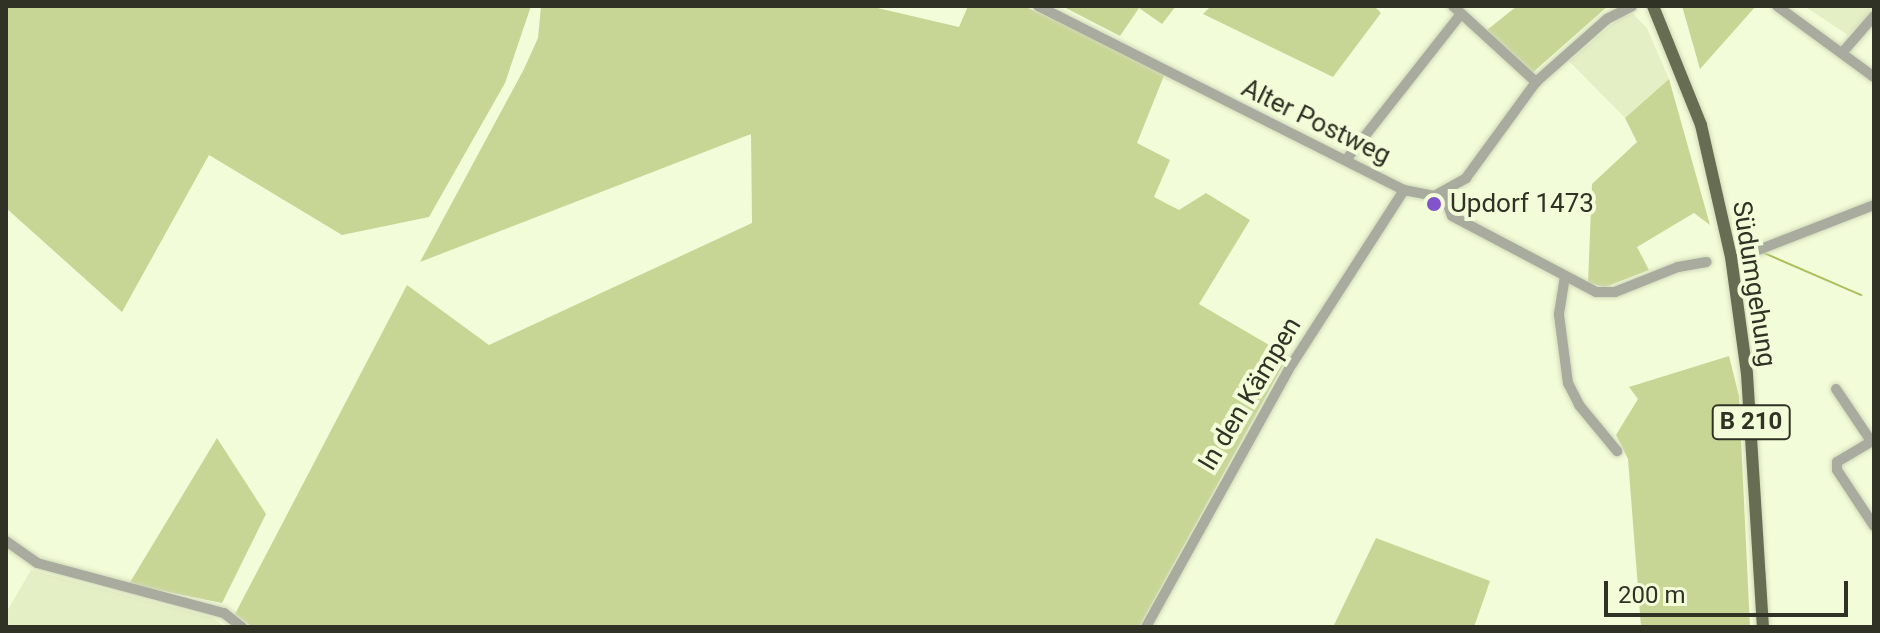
<!DOCTYPE html>
<html>
<head>
<meta charset="utf-8">
<style>
  body { margin:0 }
  #map { position:relative; width:1880px; height:633px; overflow:hidden; background:#f3fcd8; font-family:Roboto,sans-serif }
  div>[style] { position:absolute }
  .built>* { inset:0; background:#e5efc5 }
  .green>* { inset:0; background:#c8d695 }
  .stream>* { height:2px; margin:-1px; padding:0 1px; transform-origin:1px; border-radius:1px; background:#acbf5d }
  .roads { filter:drop-shadow(0 0 2px #d0d8b8) drop-shadow(0 0 2px #d0d8b8) }
  .minor>* { height:10px; margin:-5px; padding:0 5px; transform-origin:5px; border-radius:5px; background:#a8ab9d }
  .major>* { height:12px; margin:-6px; padding:0 6px; transform-origin:6px; border-radius:6px; background:#676d53 }
  .dots>* { width:22px; height:22px; translate:-50% -50%; box-sizing:border-box; border:4px solid #f3fcd8; border-radius:50% }
  span { translate:-50% -50%; white-space:nowrap; text-align:center; line-height:1.15; -webkit-text-stroke:8px #f3fcd8; paint-order:stroke }
  .shield-label span { padding:2px 6px; background:#f3fcd8; border:2px solid; border-radius:6px; -webkit-text-stroke-width:0 }
  .shield-label { font-size:24px; color:#2f3224; font-weight:700 }
  .street-label { font-size:26px; color:#2f3224 }
  .poi-label { font-size:26px; color:#2f3224 }
  .left { translate:0 -50%; text-align:left }
  .frame { position:absolute; inset:0; border:8px solid #2f3224; pointer-events:none }
  .scale { position:absolute; left:1604px; top:581px; width:244px; height:36px; box-sizing:border-box; border:4px solid #2f3224; border-top:0; padding-left:10px; font-size:24px; line-height:28px; white-space:nowrap; color:#2f3224; -webkit-text-stroke:6px #f3fcd8; paint-order:stroke }
</style>
</head>
<body>
<div id="map">
  <div class="built">
    <div style="clip-path:polygon(1804px 6px,1874px 6px,1874px 11px,1848px 35px)"></div>
    <div style="clip-path:polygon(1633px 14px,1647px 28px,1669px 79px,1625px 118px,1569px 61px,1621px 17px)"></div>
    <div style="clip-path:polygon(31px 570px,213px 618px,225px 627px,6px 627px,6px 613px)"></div>
  </div>
  <div class="green">
    <div style="clip-path:polygon(6px 6px,531px 6px,505px 83px,429px 217px,342px 235px,209px 155px,122px 312px,6px 208px)"></div>
    <div style="clip-path:polygon(541px 6px,869px 6px,959px 27px,968px 6px,1024px 6px,1165px 73px,1137px 143px,1170px 160px,1154px 197px,1179px 210px,1206px 193px,1250px 220px,1199px 304px,1288px 356px,1139px 627px,252px 627px,235px 614px,407px 285px,489px 345px,752px 223px,751px 134px,420px 262px,524px 69px,538px 38px)"></div>
    <div style="clip-path:polygon(1062px 6px,1176px 6px,1162px 24px,1139px 8px,1120px 36px)"></div>
    <div style="clip-path:polygon(1211px 6px,1374px 6px,1381px 13px,1333px 77px,1203px 14px)"></div>
    <div style="clip-path:polygon(1517px 6px,1608px 6px,1531px 74px,1487px 30px)"></div>
    <div style="clip-path:polygon(1682px 6px,1756px 6px,1700px 69px)"></div>
    <div style="clip-path:polygon(1669px 79px,1710px 225px,1694px 213px,1637px 247px,1649px 270px,1605px 287px,1588px 283px,1592px 184px,1637px 142px,1625px 118px)"></div>
    <div style="clip-path:polygon(1729px 356px,1739px 396px,1750px 627px,1641px 627px,1628px 459px,1616px 435px,1638px 399px,1629px 387px)"></div>
    <div style="clip-path:polygon(217px 438px,266px 514px,222px 603px,129px 584px)"></div>
    <div style="clip-path:polygon(1376px 538px,1490px 581px,1474px 627px,1333px 627px)"></div>
  </div>
  <div class="stream">
    <div style="left:1764px;top:253px;width:106px;rotate:23.4deg"></div>
  </div>
  <div class="roads">
    <div class="minor">
      <div style="left:1038px;top:6px;width:410px;rotate:26.7deg"></div>
      <div style="left:1404px;top:190px;width:31px;rotate:11deg"></div>
      <div style="left:1434px;top:196px;width:37px;rotate:-29deg"></div>
      <div style="left:1466px;top:178px;width:119px;rotate:-53.9deg"></div>
      <div style="left:1536px;top:82px;width:95px;rotate:-41.6deg"></div>
      <div style="left:1607px;top:19px;width:28px;rotate:-27deg"></div>
      <div style="left:1453px;top:6px;width:113px;rotate:42.5deg"></div>
      <div style="left:1777px;top:6px;width:120px;rotate:36.2deg"></div>
      <div style="left:1842px;top:53px;width:49px;rotate:-49.1deg"></div>
      <div style="left:1346px;top:160px;width:186px;rotate:-51.8deg"></div>
      <div style="left:1444px;top:194px;width:23px;rotate:70deg"></div>
      <div style="left:1452px;top:216px;width:163px;rotate:27.8deg"></div>
      <div style="left:1596px;top:292px;width:19px"></div>
      <div style="left:1615px;top:292px;width:68px;rotate:-21.6deg"></div>
      <div style="left:1678px;top:267px;width:29px;rotate:-10deg"></div>
      <div style="left:1758px;top:250px;width:124px;rotate:-21.2deg"></div>
      <div style="left:1565px;top:276px;width:39px;rotate:99deg"></div>
      <div style="left:1559px;top:315px;width:69px;rotate:82.5deg"></div>
      <div style="left:1568px;top:383px;width:25px;rotate:63deg"></div>
      <div style="left:1579px;top:405px;width:60px;rotate:50.4deg"></div>
      <div style="left:1836px;top:389px;width:63px;rotate:56.1deg"></div>
      <div style="left:1874px;top:440px;width:43px;rotate:149.3deg"></div>
      <div style="left:1837px;top:462px;width:8px;rotate:90deg"></div>
      <div style="left:1837px;top:470px;width:67px;rotate:56.5deg"></div>
      <div style="left:6px;top:541px;width:38px;rotate:35deg"></div>
      <div style="left:37px;top:563px;width:194px;rotate:15deg"></div>
      <div style="left:224px;top:613px;width:23px;rotate:38deg"></div>
      <div style="left:1146px;top:627px;width:301px;rotate:-61deg"></div>
      <div style="left:1292px;top:364px;width:207px;rotate:-57.2deg"></div>
    </div>
    <div class="major">
      <div style="left:1653px;top:6px;width:128px;rotate:68deg"></div>
      <div style="left:1701px;top:125px;width:135px;rotate:77.2deg"></div>
      <div style="left:1731px;top:257px;width:118px;rotate:82.2deg"></div>
      <div style="left:1747px;top:374px;width:254px;rotate:86.4deg"></div>
    </div>
  </div>
  <div class="dots">
    <div style="left:1434px;top:204px;background:#8253cc"></div>
  </div>
  <div class="shield-label">
    <span style="left:1751px;top:422px">B 210</span>
  </div>
  <div class="street-label">
    <span style="left:1316px;top:122px;rotate:26deg">Alter Postweg</span>
    <span style="left:1754px;top:284px;rotate:81deg">Südumgehung</span>
    <span style="left:1250px;top:394px;rotate:-59deg">In den Kämpen</span>
  </div>
  <div class="poi-label">
    <span class="left" style="left:1450px;top:204px">Updorf 1473</span>
  </div>
  <div class="frame"></div>
  <div class="scale">200 m</div>
</div>
</body>
</html>
